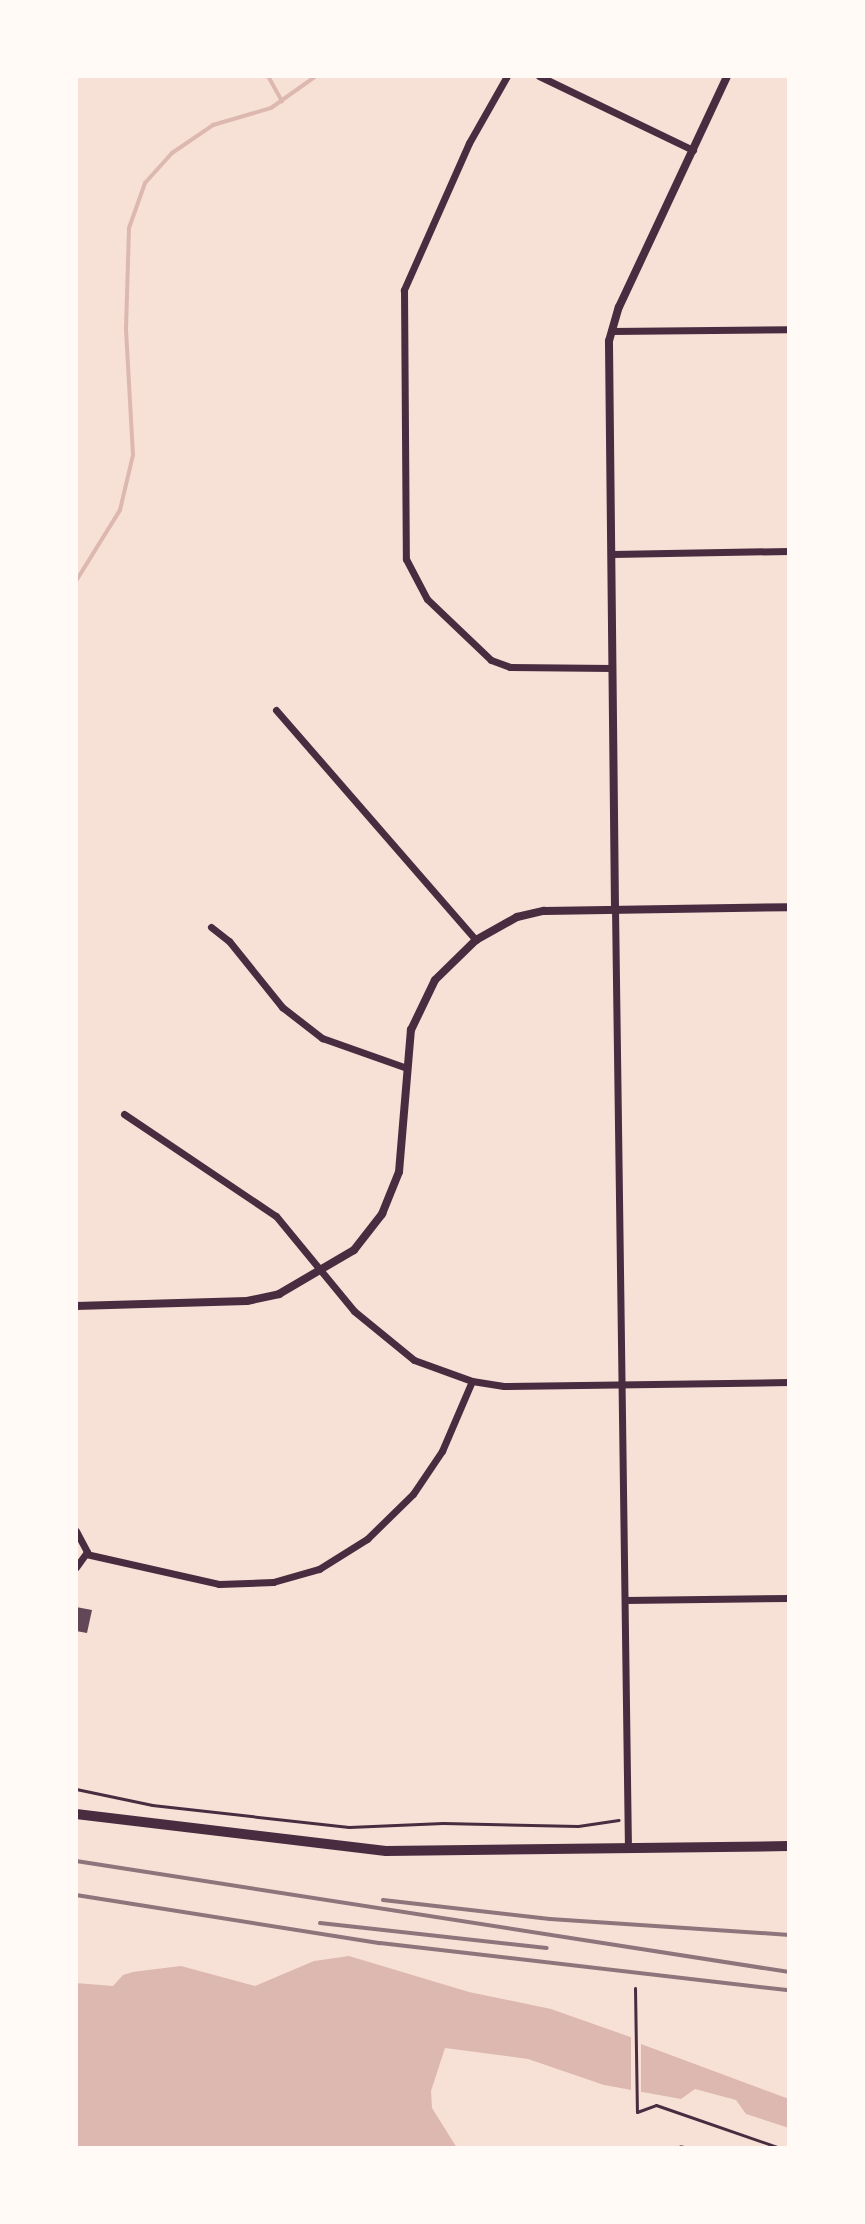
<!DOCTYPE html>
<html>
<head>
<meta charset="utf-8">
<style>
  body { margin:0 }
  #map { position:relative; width:865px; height:2224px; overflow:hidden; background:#f7e1d7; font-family:Helvetica,sans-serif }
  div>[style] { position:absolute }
  .water>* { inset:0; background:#dcb8b0 }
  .pier>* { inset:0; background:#f7e1d7 }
  .stream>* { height:4px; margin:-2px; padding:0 2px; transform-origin:2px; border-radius:2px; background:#dcb8b0 }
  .building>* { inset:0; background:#644757 }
  .path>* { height:3px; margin:-1.5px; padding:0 1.5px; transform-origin:1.5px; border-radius:1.5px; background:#4a2c40 }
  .minor>* { height:7px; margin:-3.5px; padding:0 3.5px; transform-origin:3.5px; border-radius:3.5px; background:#4a2c40 }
  .tertiary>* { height:8px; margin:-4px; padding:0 4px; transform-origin:4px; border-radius:4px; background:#4a2c40 }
  .primary>* { height:10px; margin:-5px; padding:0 5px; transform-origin:5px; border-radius:5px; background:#4a2c40 }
  .rail>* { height:4px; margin:-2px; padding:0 2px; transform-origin:2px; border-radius:2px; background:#8f747c }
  span { translate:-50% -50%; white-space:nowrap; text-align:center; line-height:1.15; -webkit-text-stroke:6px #fffaf5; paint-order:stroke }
  .frame { position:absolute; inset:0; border:78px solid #fffaf5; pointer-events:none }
</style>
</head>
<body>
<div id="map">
  <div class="water">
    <div style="clip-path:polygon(349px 1956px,469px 1992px,551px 2009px,789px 2093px,789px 2128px,746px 2114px,736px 2100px,695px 2089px,681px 2099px,604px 2085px,528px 2059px,445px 2048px,431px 2091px,432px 2108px,457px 2148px,76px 2148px,76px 1974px,99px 1976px,181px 1966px,255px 1986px,314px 1961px)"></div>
  </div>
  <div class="pier">
    <div style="clip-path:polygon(152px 1966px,123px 1975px,113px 1986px,76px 1983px,76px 1970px)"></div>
    <div style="clip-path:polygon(631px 2033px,763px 2071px,789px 2089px,789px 2099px,641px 2044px,641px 2096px,631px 2094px)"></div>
  </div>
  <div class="stream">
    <div style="left:268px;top:76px;width:29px;rotate:61deg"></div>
    <div style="left:76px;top:581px;width:84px;rotate:-58.2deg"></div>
    <div style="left:120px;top:510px;width:57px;rotate:-76.7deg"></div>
    <div style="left:133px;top:455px;width:126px;rotate:-93.2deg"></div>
    <div style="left:126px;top:329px;width:101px;rotate:-88.3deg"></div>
    <div style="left:129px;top:228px;width:48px;rotate:-70.4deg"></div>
    <div style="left:145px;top:183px;width:40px;rotate:-48deg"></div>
    <div style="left:172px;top:153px;width:50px;rotate:-34.3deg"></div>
    <div style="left:213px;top:125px;width:60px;rotate:-16.3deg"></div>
    <div style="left:271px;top:108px;width:55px;rotate:-35.4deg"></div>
  </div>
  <div class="building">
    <div style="clip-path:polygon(76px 1607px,92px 1610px,87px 1633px,76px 1631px)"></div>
  </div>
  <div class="path">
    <div style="left:76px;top:1789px;width:78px;rotate:11.9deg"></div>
    <div style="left:152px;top:1805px;width:198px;rotate:6.4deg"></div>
    <div style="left:349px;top:1827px;width:94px;rotate:-2.4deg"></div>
    <div style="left:443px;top:1823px;width:135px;rotate:1.3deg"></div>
    <div style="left:578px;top:1826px;width:41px;rotate:-8.3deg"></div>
    <div style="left:635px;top:1988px;width:124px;rotate:89.1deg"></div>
    <div style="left:637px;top:2112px;width:20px;rotate:-20deg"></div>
    <div style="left:656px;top:2105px;width:131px;rotate:19.1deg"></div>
  </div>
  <div class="minor">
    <div style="left:507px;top:76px;width:77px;rotate:119.6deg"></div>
    <div style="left:469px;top:143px;width:161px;rotate:113.9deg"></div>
    <div style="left:404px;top:290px;width:269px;rotate:89.6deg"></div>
    <div style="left:406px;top:559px;width:45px;rotate:62.3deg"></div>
    <div style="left:427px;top:599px;width:88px;rotate:43.6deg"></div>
    <div style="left:491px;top:660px;width:20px;rotate:20deg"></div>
    <div style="left:510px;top:667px;width:102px;rotate:0.6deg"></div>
    <div style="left:539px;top:76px;width:171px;rotate:25.7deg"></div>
    <div style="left:611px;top:331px;width:178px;rotate:-0.6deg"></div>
    <div style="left:612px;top:554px;width:177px;rotate:-1deg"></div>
    <div style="left:276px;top:710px;width:305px;rotate:49deg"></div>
    <div style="left:615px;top:908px;width:940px;rotate:89.21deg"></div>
    <div style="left:211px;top:927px;width:23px;rotate:38deg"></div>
    <div style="left:229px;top:941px;width:85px;rotate:51.2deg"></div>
    <div style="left:282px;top:1007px;width:51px;rotate:37.8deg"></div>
    <div style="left:322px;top:1038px;width:87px;rotate:19.5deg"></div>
    <div style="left:124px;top:1114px;width:183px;rotate:33.9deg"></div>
    <div style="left:276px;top:1216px;width:123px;rotate:50.6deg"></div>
    <div style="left:354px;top:1311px;width:77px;rotate:39.2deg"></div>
    <div style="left:414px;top:1360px;width:62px;rotate:19.9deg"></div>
    <div style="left:472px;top:1381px;width:32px;rotate:9deg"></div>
    <div style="left:504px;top:1386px;width:285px;rotate:-0.8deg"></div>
    <div style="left:76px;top:1531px;width:24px;rotate:62deg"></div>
    <div style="left:87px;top:1552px;width:19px;rotate:126deg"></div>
    <div style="left:86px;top:1554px;width:136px;rotate:12.7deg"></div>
    <div style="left:219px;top:1584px;width:54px;rotate:-2.1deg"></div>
    <div style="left:273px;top:1582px;width:48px;rotate:-15.8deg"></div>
    <div style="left:319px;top:1569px;width:57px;rotate:-32deg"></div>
    <div style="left:367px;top:1539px;width:64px;rotate:-44.4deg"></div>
    <div style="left:413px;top:1494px;width:52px;rotate:-56deg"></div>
    <div style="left:442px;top:1451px;width:76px;rotate:-66.8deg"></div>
    <div style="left:625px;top:1600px;width:164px;rotate:-0.7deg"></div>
  </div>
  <div class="tertiary">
    <div style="left:615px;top:908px;width:567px;rotate:-90.61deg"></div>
    <div style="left:609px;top:341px;width:35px;rotate:-74deg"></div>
    <div style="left:619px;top:307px;width:255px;rotate:-64.9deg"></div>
    <div style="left:76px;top:1306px;width:171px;rotate:-1.7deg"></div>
    <div style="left:247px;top:1301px;width:33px;rotate:-12deg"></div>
    <div style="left:279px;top:1294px;width:87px;rotate:-30.4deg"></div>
    <div style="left:354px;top:1250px;width:46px;rotate:-52.1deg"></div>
    <div style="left:382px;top:1214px;width:45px;rotate:-68deg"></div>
    <div style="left:399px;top:1172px;width:143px;rotate:-85.2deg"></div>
    <div style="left:411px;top:1030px;width:55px;rotate:-64.4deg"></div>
    <div style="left:435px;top:980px;width:57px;rotate:-44.3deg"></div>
    <div style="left:476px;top:940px;width:47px;rotate:-29.3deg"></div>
    <div style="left:517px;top:917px;width:28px;rotate:-13deg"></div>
    <div style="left:544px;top:911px;width:245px;rotate:-0.9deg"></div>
  </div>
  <div class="primary">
    <div style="left:76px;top:1814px;width:312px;rotate:6.8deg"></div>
    <div style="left:386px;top:1851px;width:403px;rotate:-0.7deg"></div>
  </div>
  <div class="rail">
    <div style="left:76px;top:1861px;width:722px;rotate:8.85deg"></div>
    <div style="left:76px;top:1895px;width:308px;rotate:9deg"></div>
    <div style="left:380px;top:1943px;width:412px;rotate:6.6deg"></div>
    <div style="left:383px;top:1900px;width:168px;rotate:6.5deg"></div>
    <div style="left:550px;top:1919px;width:240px;rotate:3.8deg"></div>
    <div style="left:320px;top:1923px;width:228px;rotate:6.3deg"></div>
    <div style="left:681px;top:2147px;width:3px;rotate:18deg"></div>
  </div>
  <div class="frame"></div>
</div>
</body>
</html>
